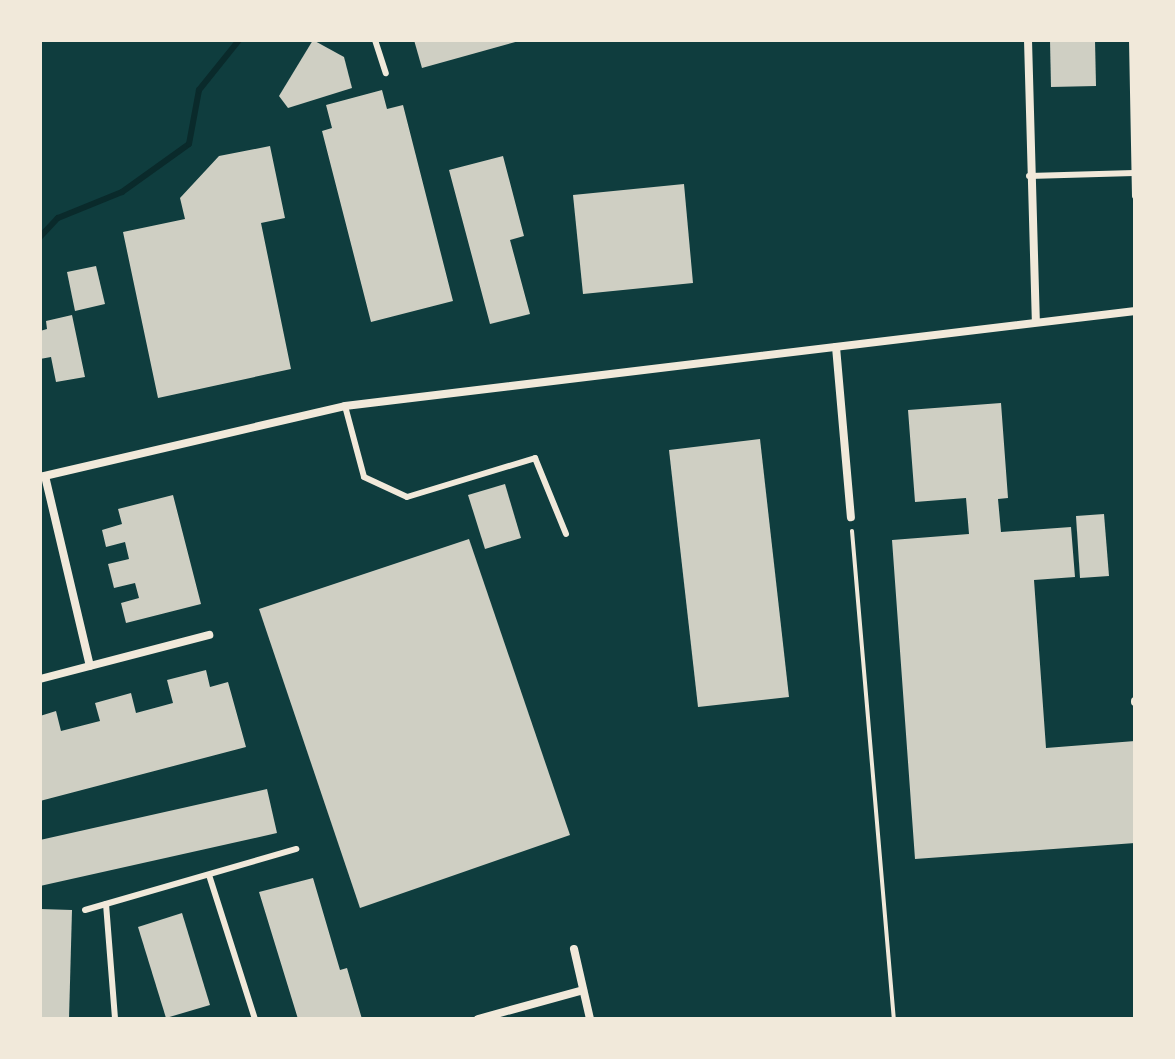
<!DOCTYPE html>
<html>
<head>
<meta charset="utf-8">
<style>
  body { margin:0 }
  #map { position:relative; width:1175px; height:1059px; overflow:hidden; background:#0f3d3e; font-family:Barlow,sans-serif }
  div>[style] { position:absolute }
  .stream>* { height:6px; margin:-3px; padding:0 3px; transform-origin:3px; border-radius:3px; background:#0a2a2b }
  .building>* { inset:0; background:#cfcfc3 }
  .path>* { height:4px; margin:-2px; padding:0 2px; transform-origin:2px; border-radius:2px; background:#f1e9da }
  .service>* { height:6px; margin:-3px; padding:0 3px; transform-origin:3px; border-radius:3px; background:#f1e9da }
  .minor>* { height:8px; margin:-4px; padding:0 4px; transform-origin:4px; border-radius:4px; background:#f1e9da }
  span { translate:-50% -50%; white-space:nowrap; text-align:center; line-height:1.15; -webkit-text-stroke:8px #f1e9da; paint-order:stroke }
  .frame { position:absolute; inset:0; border:42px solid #f1e9da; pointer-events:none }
</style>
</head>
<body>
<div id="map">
  <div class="stream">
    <div style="left:40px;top:237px;width:26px;rotate:-47deg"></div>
    <div style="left:58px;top:218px;width:69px;rotate:-22.1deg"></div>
    <div style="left:122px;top:192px;width:82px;rotate:-35.6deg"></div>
    <div style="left:189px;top:144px;width:55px;rotate:-79.5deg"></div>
    <div style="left:199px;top:90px;width:64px;rotate:-51.3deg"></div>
  </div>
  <div class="building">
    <div style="clip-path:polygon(313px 40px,344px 57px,352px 88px,288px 108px,279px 96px)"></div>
    <div style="clip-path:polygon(414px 40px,519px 40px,519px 41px,422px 68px)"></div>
    <div style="clip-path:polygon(1050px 40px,1095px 40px,1096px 86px,1051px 87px)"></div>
    <div style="clip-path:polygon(382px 90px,387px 109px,403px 105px,453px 301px,371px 322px,322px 131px,332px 128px,326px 105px)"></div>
    <div style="clip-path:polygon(270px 146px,285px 218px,261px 223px,291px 369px,158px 398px,123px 232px,185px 219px,180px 198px,219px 156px)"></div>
    <div style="clip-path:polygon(503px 156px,524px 236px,510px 240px,530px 314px,490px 324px,449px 170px)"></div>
    <div style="clip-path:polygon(684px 184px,693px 283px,583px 294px,573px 195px)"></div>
    <div style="clip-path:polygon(96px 266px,105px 304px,75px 311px,67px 272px)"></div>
    <div style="clip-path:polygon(72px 315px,85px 377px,56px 382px,51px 357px,40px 359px,40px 331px,47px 329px,46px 321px)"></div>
    <div style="clip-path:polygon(1001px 403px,1008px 498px,998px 499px,1001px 532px,1071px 527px,1075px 577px,1034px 580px,1046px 748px,1135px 741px,1135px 843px,915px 859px,892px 540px,969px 534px,966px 498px,915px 502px,908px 410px)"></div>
    <div style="clip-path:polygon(760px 439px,789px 697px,698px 707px,669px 450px)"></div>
    <div style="clip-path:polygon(505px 484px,521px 538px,485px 549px,468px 495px)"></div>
    <div style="clip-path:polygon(173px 495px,201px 604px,126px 623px,121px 603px,139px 598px,135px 583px,114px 588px,108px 564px,129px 559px,125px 542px,106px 547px,102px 530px,122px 524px,118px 509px)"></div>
    <div style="clip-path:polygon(1104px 514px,1109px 576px,1080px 578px,1076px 516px)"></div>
    <div style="clip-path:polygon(469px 539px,570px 835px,360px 908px,259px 609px)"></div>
    <div style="clip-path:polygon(206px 670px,210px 687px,228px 682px,246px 747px,40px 801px,40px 716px,56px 711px,61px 731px,100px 721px,95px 703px,131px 693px,136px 713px,173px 703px,167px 680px)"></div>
    <div style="clip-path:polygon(267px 789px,277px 833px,40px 886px,40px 840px)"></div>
    <div style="clip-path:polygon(313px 878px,340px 970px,347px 968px,362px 1019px,298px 1019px,259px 892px)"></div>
    <div style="clip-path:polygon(40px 909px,72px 910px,69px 1019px,40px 1019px)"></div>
    <div style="clip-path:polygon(182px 913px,210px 1005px,166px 1018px,138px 927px)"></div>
  </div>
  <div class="path">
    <div style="left:852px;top:531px;width:490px;rotate:85.1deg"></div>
  </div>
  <div class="service">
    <div style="left:375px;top:40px;width:35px;rotate:72deg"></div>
    <div style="left:1132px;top:40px;width:156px;rotate:88.9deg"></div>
    <div style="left:1029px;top:176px;width:105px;rotate:-1.6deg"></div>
    <div style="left:345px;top:406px;width:73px;rotate:75deg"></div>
    <div style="left:364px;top:477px;width:47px;rotate:24.9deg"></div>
    <div style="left:407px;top:497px;width:134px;rotate:-16.9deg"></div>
    <div style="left:535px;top:458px;width:82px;rotate:67.8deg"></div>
    <div style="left:209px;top:875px;width:151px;rotate:72.3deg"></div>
    <div style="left:106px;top:904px;width:115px;rotate:85.5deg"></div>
    <div style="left:85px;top:910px;width:220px;rotate:-16.1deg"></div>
  </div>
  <div class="minor">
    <div style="left:1028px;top:40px;width:282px;rotate:88.4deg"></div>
    <div style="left:836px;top:347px;width:171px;rotate:85deg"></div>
    <div style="left:45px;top:476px;width:195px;rotate:76.7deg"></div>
    <div style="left:40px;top:477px;width:313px;rotate:-13.1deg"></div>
    <div style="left:345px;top:406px;width:796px;rotate:-6.86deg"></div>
    <div style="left:40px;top:679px;width:175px;rotate:-14.6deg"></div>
    <div style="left:1135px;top:702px;width:1px;rotate:-90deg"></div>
    <div style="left:574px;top:949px;width:72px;rotate:77.1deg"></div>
    <div style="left:478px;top:1019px;width:109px;rotate:-15.4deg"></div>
  </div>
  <div class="frame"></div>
</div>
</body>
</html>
